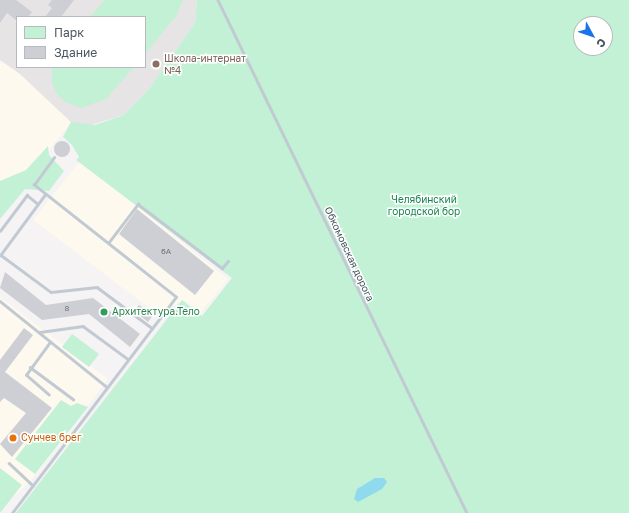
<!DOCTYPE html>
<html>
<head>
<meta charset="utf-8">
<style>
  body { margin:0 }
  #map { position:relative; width:629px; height:513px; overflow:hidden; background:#f5f3f3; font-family:"Golos Text",sans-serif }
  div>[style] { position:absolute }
  .commercial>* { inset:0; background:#fdf9ef }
  .education>* { inset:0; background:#e6e4e5 }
  .green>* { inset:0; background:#c3f1d5 }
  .water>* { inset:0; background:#90daee }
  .building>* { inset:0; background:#cdcfd5 }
  .round { border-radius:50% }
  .lane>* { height:2.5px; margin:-1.25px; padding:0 1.25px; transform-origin:1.25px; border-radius:1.25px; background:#c1cad2 }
  .dots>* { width:11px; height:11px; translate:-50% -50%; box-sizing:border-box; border:2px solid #fff; border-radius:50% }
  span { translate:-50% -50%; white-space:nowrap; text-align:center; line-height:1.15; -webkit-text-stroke:3px #fff; paint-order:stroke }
  .number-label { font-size:8px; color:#6b747e }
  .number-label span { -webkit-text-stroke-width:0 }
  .education-label { font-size:10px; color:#785e54 }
  .left { translate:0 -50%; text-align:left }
  .park-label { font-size:10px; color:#17864f }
  .street-label { font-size:10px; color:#4a5661 }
  .leisure-label { font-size:10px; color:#27864d }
  .food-label { font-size:10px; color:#c56008 }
  .legend { position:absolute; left:16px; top:16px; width:130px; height:52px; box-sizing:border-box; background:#fff; border:1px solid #b7bbc0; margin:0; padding:5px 7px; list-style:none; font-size:12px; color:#4a5661 }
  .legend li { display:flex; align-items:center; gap:8px; height:20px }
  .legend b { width:20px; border:1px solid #b7bbc0 }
  .north { position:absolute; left:573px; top:16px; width:40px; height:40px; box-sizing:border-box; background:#fff; border:1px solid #b7bbc0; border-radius:50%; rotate:130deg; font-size:11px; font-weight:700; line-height:16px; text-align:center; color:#4a5661 }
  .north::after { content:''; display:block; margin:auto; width:14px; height:18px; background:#1a73e8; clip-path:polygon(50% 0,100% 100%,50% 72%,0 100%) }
</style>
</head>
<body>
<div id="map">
  <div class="commercial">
    <div style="clip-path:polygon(0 60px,20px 74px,71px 122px,0 215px)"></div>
    <div style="clip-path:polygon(80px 161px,228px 279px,201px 312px,184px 300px,157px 314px,33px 220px)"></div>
    <div style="clip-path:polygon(0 297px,108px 379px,30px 482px,14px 496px,0 484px)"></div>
  </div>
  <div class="education">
    <div style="clip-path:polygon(evenodd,0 0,197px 0,195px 23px,149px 89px,124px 115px,84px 127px,71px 122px,20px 74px,0 60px,0 0,17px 17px,145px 17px,145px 67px,17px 67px,17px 17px)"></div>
  </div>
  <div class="green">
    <div style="clip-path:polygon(105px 0,183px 0,176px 16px,145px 54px,145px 17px,90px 17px)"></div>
    <div style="clip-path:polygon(evenodd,197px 0,629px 0,629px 513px,16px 513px,182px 300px,202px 316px,232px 278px,76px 160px,79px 157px,72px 145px,63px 137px,71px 122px,95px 125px,124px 115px,149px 89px,195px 23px,197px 0,581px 24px,605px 24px,605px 48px,581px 48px,581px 24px)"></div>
    <div style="clip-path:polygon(52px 67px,134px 67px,106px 99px,81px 108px,65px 102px,57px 94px,52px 83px)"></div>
    <div style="clip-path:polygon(48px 146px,49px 155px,64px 171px,49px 191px,25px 189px,0 219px,0 181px,26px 170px)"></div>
    <div style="clip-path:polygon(72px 334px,99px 354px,89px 367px,62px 347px)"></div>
    <div style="clip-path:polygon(61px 400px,71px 406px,77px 403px,88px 407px,35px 474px,15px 459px)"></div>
    <div style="clip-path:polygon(0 468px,22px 485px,0 513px)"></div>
  </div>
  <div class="water">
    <div style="clip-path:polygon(375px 478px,384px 478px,387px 482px,382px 489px,358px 502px,354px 499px,357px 489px)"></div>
  </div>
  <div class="building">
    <div style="clip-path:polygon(0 0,16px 0,32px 12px,28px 17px,17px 17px,17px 21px,7px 13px,0 23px)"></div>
    <div style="clip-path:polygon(52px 0,74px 0,61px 17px,45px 17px,52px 8px,48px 5px)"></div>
    <div class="round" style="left:54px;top:141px;width:16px;height:16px"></div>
    <div style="clip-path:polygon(137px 209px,214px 271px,195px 295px,119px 234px)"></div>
    <div style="clip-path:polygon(5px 272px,46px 305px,93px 298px,140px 334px,130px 347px,89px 314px,42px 320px,0 288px)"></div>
    <div style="clip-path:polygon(139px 305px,153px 315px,148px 322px,134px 311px)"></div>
    <div style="clip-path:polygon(24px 328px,33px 335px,5px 372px,52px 408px,12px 457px,0 444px,26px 413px,4px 398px,0 402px,0 360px)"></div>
  </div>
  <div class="lane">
    <div style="left:218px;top:0;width:570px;rotate:64.11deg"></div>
    <div style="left:46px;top:194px;width:76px;rotate:126.4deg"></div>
    <div style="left:1px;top:255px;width:62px;rotate:36.5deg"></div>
    <div style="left:51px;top:292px;width:46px;rotate:-6.2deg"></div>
    <div style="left:97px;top:287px;width:69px;rotate:36.7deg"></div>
    <div style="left:0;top:231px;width:45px;rotate:-53.1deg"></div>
    <div style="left:27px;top:195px;width:14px;rotate:39deg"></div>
    <div style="left:109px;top:242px;width:48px;rotate:-52.7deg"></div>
    <div style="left:138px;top:204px;width:106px;rotate:37.3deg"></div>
    <div style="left:222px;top:268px;width:9px;rotate:-49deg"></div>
    <div style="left:0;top:301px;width:137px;rotate:38.8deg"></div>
    <div style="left:40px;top:332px;width:43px;rotate:-7.9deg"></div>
    <div style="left:83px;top:326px;width:56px;rotate:36.3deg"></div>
    <div style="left:30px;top:367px;width:54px;rotate:36.7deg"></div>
    <div style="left:49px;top:395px;width:30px;rotate:-139deg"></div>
    <div style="left:26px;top:375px;width:41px;rotate:-54deg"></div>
    <div style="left:9px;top:463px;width:33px;rotate:43deg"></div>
    <div style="left:12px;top:513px;width:271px;rotate:-52.8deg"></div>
    <div style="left:176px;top:297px;width:181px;rotate:-141.7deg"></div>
    <div style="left:34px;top:185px;width:34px;rotate:-54deg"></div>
  </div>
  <div class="dots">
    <div style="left:156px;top:64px;background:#8d6e63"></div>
    <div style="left:104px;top:312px;background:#2e9e5b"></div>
    <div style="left:13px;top:438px;background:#e8710a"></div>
  </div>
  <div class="number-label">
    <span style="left:166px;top:252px">6А</span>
    <span style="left:67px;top:309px">8</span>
  </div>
  <div class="education-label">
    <span class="left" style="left:164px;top:64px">Школа-интернат<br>№4</span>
  </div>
  <div class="park-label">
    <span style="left:424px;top:205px">Челябинский<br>городской бор</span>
  </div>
  <div class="street-label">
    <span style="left:349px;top:254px;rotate:65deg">Обкомовская дорога</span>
  </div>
  <div class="leisure-label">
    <span class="left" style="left:112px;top:312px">Архитектура.Тело</span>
  </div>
  <div class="food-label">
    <span class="left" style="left:21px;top:438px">Сунчев брег</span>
  </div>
  <ul class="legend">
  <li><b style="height:11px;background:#c3f1d5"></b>Парк</li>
  <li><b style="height:11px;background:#cdcfd5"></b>Здание</li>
  </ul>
  <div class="north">С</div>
</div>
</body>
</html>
